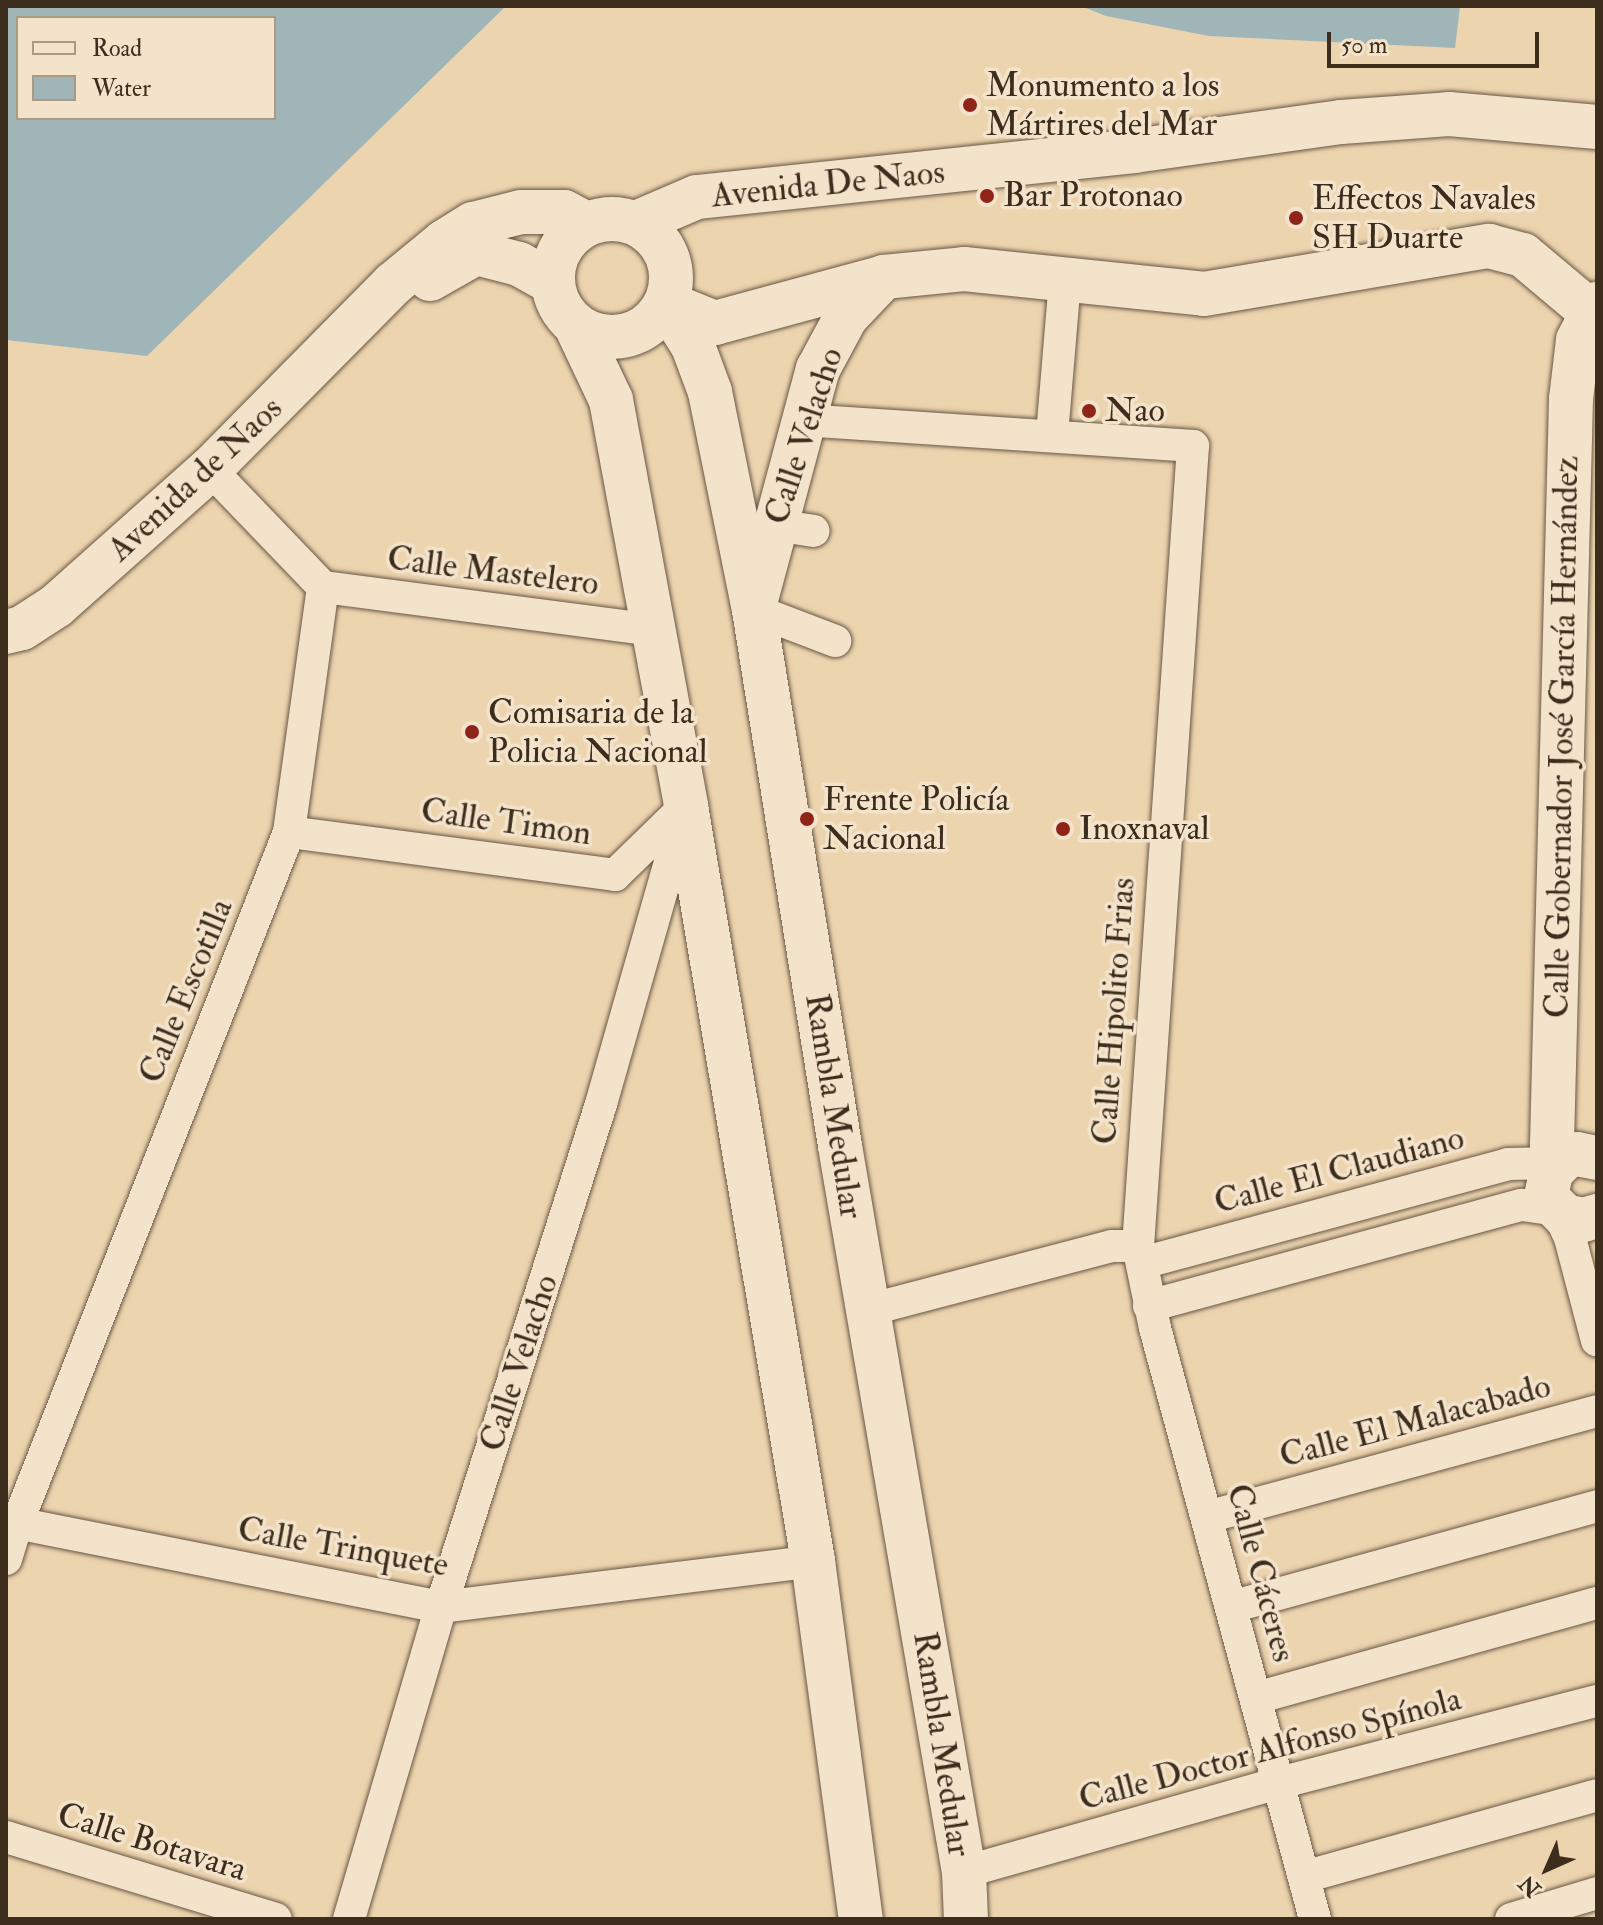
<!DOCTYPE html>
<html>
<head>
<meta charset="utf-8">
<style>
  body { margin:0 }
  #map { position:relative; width:1603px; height:1925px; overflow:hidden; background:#ecd4af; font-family:"IM FELL Double Pica",serif }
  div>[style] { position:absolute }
  .water>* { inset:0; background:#9fb5b7 }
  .roads { filter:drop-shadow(0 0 2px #695742) drop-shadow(0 0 2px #695742) }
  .street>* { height:32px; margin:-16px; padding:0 16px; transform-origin:16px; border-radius:16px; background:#f3e3cb }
  .secondary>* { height:44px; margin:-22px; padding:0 22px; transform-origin:22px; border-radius:22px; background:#f3e3cb }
  .secondary>.ring { margin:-22px; padding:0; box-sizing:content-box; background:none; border:44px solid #f3e3cb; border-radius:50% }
  .dots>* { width:22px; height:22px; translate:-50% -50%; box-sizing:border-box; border:4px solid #f3e3cb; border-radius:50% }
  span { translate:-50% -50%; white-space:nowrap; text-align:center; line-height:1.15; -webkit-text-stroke:7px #f3e3cb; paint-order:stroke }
  .poi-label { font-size:34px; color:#3d2d1d }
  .left { translate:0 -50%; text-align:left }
  .street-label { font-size:34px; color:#3d2d1d }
  .frame { position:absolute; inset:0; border:8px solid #3d2d1d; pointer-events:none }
  .legend { position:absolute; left:16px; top:16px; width:260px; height:104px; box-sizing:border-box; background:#f3e3cb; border:2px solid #aa9a85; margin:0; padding:10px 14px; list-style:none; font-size:24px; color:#3d2d1d }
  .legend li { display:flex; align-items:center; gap:16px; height:40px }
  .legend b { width:40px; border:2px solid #aa9a85 }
  .north { position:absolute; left:1507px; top:1829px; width:80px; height:80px; -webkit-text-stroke:6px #f3e3cb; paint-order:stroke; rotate:225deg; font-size:22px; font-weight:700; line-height:32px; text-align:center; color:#3d2d1d }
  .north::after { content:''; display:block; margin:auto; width:28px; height:36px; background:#3d2d1d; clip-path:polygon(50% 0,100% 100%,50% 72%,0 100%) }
  .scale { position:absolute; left:1327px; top:32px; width:212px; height:36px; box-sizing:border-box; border:4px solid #3d2d1d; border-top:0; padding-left:10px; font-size:24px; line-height:28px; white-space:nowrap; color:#3d2d1d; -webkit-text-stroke:6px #f3e3cb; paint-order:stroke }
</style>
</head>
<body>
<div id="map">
  <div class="water">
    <div style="clip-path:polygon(evenodd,6px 6px,506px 6px,147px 356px,6px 340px,6px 6px,18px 18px,274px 18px,274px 118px,18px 118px,18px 18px)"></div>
    <div style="clip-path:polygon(1081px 6px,1460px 6px,1455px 48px,1209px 36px,1106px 16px)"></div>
  </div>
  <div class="roads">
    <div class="street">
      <div style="left:803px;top:420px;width:391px;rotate:3.8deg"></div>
      <div style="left:1193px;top:446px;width:802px;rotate:93.93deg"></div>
      <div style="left:1138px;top:1246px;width:84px;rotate:78.3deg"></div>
      <div style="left:1155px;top:1328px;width:612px;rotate:74.85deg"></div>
      <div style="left:1052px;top:435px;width:157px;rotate:-85.2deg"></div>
      <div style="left:774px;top:525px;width:40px;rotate:8.5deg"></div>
      <div style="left:323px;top:587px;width:334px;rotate:7.4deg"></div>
      <div style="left:754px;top:610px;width:87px;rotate:20.9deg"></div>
      <div style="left:289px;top:832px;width:329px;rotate:7.5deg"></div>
      <div style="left:615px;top:875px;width:96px;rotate:-44.2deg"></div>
      <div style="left:1142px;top:1263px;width:379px;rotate:-15.1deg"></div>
      <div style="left:1508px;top:1164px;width:49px;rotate:-1.2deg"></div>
      <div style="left:1149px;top:1306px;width:386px;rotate:-15.2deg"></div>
      <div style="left:1522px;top:1205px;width:35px;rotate:8deg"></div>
      <div style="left:1557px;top:1210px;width:31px;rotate:65deg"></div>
      <div style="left:1570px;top:1238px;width:106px;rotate:75.3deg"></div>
      <div style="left:868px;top:1310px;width:252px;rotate:-14.7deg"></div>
      <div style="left:1112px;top:1246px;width:26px"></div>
      <div style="left:1207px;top:1517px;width:404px;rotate:-15.2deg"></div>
      <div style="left:6px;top:1521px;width:443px;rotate:11.2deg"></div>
      <div style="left:441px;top:1607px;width:375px;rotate:-7deg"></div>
      <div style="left:6px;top:1559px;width:37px;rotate:-73deg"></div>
      <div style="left:17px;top:1524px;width:744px;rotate:-68.54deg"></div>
      <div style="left:289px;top:832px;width:247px;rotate:-82.1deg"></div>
      <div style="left:323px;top:587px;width:163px;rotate:-133.8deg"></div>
      <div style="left:1231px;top:1607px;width:380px;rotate:-15.4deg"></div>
      <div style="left:1256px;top:1698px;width:354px;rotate:-15.6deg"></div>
      <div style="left:6px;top:1837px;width:282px;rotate:16.9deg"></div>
      <div style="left:964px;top:1872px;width:327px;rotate:-15.8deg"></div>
      <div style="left:1279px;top:1783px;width:328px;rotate:-14.5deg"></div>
      <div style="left:1304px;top:1877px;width:304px;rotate:-15.6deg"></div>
      <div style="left:349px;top:1919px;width:325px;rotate:-73.6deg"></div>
      <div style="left:441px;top:1607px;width:528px;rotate:-72.35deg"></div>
      <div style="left:601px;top:1104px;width:298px;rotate:-74.1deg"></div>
      <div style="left:1511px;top:1919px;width:90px;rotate:-16.8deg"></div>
    </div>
    <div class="secondary">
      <div class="ring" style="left:553px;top:219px;width:74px;height:74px"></div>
      <div style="left:636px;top:223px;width:66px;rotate:-23.1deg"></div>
      <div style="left:697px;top:197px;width:439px;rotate:-6deg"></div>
      <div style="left:1134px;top:151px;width:209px;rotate:-8deg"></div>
      <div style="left:1341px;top:122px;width:108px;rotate:-4.2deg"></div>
      <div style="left:1449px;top:114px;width:149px;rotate:5deg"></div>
      <div style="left:430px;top:279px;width:53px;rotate:-29.5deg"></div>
      <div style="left:476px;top:253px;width:44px;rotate:14.3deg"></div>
      <div style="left:519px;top:264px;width:39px;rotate:29deg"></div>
      <div style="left:666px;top:303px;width:51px;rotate:57.9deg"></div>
      <div style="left:693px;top:346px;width:49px;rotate:69.7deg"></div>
      <div style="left:710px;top:392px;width:222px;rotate:78.6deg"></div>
      <div style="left:754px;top:610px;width:543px;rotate:80.88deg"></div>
      <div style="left:840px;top:1146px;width:737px;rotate:80.31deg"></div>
      <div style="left:964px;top:1872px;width:47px;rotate:87.6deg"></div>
      <div style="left:666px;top:303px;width:53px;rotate:22.2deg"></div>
      <div style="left:715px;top:323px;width:175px;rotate:-15.2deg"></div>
      <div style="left:884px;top:277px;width:80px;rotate:-5.7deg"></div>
      <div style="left:964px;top:269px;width:241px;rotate:5.9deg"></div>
      <div style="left:1204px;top:294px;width:289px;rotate:-9.6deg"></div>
      <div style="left:1489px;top:246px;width:35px;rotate:15deg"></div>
      <div style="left:1523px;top:255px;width:97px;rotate:40deg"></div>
      <div style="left:576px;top:326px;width:82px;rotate:64.7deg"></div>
      <div style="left:611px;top:400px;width:413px;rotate:79.5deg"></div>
      <div style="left:686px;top:806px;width:766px;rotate:80.45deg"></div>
      <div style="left:813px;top:1561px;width:361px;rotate:82.4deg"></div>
      <div style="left:757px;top:596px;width:235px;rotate:-75deg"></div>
      <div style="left:818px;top:369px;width:59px;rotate:-61.7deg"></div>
      <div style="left:846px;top:317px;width:55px;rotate:-46.5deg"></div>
      <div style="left:6px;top:632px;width:16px;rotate:-14deg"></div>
      <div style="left:22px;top:628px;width:40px;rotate:-32.9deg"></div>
      <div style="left:56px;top:606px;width:206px;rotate:-41.7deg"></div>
      <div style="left:210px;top:469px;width:260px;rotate:-45.3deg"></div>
      <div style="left:393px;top:284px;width:66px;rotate:-39.5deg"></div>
      <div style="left:444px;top:242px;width:34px;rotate:-32deg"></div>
      <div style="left:473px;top:224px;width:49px;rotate:-14deg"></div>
      <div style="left:521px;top:212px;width:43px"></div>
      <div style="left:564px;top:212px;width:26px;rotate:28deg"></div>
      <div style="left:1597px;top:1158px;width:20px;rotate:-169deg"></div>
      <div style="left:1577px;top:1154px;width:11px;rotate:165deg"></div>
      <div style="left:1566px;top:1157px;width:21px;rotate:135deg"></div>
      <div style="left:1551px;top:1172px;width:20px;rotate:101deg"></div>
      <div style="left:1547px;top:1192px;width:11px;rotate:68deg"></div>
      <div style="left:1551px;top:1202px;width:20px;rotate:45deg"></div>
      <div style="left:1565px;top:1216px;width:18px;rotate:13deg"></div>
      <div style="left:1583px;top:1220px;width:15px;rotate:-16deg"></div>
      <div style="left:1557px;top:1163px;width:20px;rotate:-105deg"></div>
      <div style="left:1552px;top:1144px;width:745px;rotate:-88.54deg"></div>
      <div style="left:1571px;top:399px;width:59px;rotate:-83.2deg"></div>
      <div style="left:1578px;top:340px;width:41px;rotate:-62.2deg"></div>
    </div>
  </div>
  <div class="dots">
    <div style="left:970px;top:105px;background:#8f2418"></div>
    <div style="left:987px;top:196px;background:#8f2418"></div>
    <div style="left:1296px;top:218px;background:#8f2418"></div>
    <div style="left:1089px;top:411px;background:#8f2418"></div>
    <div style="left:472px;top:732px;background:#8f2418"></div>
    <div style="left:807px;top:819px;background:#8f2418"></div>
    <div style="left:1063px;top:829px;background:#8f2418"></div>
  </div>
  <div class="poi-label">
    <span class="left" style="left:986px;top:105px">Monumento a los<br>Mártires del Mar</span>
    <span class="left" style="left:1003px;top:196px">Bar Protonao</span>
    <span class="left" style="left:1312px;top:218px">Effectos Navales<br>SH Duarte</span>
    <span class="left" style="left:1105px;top:411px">Nao</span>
    <span class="left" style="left:488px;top:732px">Comisaria de la<br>Policia Nacional</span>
    <span class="left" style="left:823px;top:819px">Frente Policía<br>Nacional</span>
    <span class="left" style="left:1079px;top:829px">Inoxnaval</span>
  </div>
  <div class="street-label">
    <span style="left:828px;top:184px;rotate:-6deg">Avenida De Naos</span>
    <span style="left:804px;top:436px;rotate:-72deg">Calle Velacho</span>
    <span style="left:195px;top:479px;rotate:-43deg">Avenida de Naos</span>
    <span style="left:493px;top:571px;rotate:7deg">Calle Mastelero</span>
    <span style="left:1562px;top:737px;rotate:-89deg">Calle Gobernador José García Hernández</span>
    <span style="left:506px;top:822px;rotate:8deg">Calle Timon</span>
    <span style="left:186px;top:991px;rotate:-68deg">Calle Escotilla</span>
    <span style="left:1114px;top:1011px;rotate:-86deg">Calle Hipolito Frias</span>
    <span style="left:834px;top:1106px;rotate:81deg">Rambla Medular</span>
    <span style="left:1339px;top:1170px;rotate:-15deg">Calle El Claudiano</span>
    <span style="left:519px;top:1363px;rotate:-72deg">Calle Velacho</span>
    <span style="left:1415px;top:1421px;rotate:-15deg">Calle El Malacabado</span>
    <span style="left:343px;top:1547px;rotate:10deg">Calle Trinquete</span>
    <span style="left:1261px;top:1573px;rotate:75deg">Calle Cáceres</span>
    <span style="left:942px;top:1744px;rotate:81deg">Rambla Medular</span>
    <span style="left:1270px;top:1749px;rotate:-15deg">Calle Doctor Alfonso Spínola</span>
    <span style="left:152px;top:1842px;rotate:17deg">Calle Botavara</span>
  </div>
  <div class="frame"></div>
  <ul class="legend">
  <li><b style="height:10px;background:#f3e3cb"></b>Road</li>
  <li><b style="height:22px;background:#9fb5b7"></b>Water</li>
  </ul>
  <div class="north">N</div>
  <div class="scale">50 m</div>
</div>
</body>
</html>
